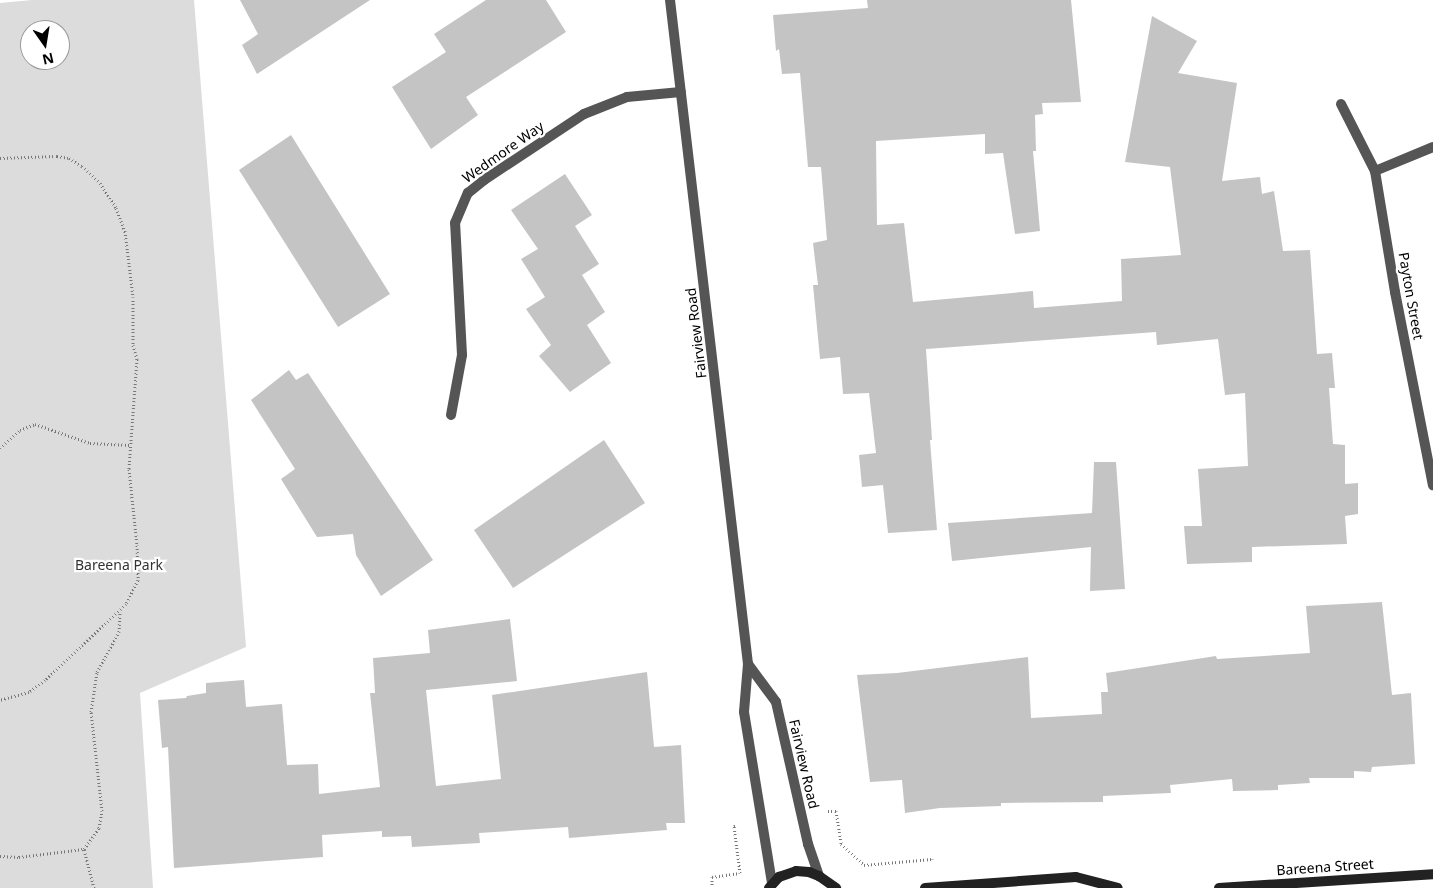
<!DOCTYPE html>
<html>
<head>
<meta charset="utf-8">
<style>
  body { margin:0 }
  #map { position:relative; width:1433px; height:888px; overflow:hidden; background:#fff; font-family:"Noto Sans",sans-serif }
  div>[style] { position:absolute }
  .green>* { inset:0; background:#dcdcdc }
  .building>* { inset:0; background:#c4c4c4 }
  .path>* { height:3px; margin-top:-1.5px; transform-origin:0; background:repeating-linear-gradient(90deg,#777 0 1px,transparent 0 3.5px) }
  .minor>* { height:10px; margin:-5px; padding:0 5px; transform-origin:5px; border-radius:5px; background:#555 }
  .secondary>* { height:10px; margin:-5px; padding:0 5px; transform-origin:5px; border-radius:5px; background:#222 }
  span { translate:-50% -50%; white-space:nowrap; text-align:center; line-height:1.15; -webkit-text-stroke:4.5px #fff; paint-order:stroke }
  .street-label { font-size:14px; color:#000 }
  .park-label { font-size:14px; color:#333 }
  .north { position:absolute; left:20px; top:20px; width:50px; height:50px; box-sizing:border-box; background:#fff; border:1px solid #999; border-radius:50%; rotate:167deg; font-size:14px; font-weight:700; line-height:20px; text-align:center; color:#000 }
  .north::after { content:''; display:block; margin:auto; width:18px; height:22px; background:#000; clip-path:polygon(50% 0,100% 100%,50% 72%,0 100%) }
</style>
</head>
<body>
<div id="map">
  <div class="green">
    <div style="clip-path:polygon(evenodd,32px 0,194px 0,246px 647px,140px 693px,153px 888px,0 888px,0 3px,32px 0,30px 30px,60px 30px,60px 60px,30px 60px,30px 30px)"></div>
  </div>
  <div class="building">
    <div style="clip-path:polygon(240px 0,370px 0,257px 74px,242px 45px,258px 34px)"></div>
    <div style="clip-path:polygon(486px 0,546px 0,566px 32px,466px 97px,478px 115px,431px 149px,392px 87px,446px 52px,434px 34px)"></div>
    <div style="clip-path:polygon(867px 0,1071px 0,1081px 102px,1042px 103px,1043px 114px,1035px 115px,1036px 151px,1033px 151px,1040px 231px,1015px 234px,1003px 153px,985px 154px,985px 134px,876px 141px,877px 225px,904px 223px,913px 302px,1033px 291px,1034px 308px,1122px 301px,1121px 259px,1181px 255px,1170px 167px,1125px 162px,1152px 16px,1197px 41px,1178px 73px,1237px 83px,1222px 181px,1260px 177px,1262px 194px,1274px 191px,1283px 251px,1310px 250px,1317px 354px,1332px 353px,1335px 388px,1329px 388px,1333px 444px,1345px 445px,1345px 484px,1358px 483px,1358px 514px,1345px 516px,1347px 544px,1252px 547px,1252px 562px,1187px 564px,1184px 526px,1202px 526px,1198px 469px,1248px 466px,1245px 393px,1225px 395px,1218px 339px,1157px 345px,1156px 332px,926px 349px,932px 440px,930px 440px,937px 530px,888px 533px,883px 485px,862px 487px,859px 455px,876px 453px,869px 393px,843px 394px,840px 357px,820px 359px,813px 285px,818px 285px,813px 243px,827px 240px,821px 167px,808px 167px,800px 73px,782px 74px,779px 49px,776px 51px,773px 15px,868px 8px)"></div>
    <div style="clip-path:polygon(291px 135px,390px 294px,338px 327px,239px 170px)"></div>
    <div style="clip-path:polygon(565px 174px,592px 215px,575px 226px,599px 264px,582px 275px,605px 312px,587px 325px,611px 363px,570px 392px,539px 356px,551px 345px,526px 309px,545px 297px,521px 259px,538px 249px,511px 210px)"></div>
    <div style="clip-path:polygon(289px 370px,296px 380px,308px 373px,433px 560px,381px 596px,356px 555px,353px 534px,317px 537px,281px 479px,295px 469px,251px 400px)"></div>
    <div style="clip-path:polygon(604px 440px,645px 503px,513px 588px,474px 530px)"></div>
    <div style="clip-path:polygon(1094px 462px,1116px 462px,1125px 589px,1090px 591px,1091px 547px,952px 561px,948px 523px,1092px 513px)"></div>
    <div style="clip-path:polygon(1382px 602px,1392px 695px,1411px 693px,1415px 764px,1372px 767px,1371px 772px,1354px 771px,1354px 778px,1309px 778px,1310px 783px,1278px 785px,1278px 790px,1233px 791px,1232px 779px,1170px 785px,1171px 793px,1103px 796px,1103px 802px,1001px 803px,1001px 806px,940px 808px,905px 813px,902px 780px,870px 782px,857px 675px,897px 673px,1028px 657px,1031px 718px,1102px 714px,1101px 692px,1108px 692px,1106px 673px,1216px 656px,1217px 659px,1310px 653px,1306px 606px)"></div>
    <div style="clip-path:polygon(510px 619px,517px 681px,426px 690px,436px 786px,501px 779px,492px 695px,647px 672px,654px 747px,681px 745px,685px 823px,666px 823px,667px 830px,569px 838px,568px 827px,479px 833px,480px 843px,412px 847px,411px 836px,382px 837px,382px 831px,322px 835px,323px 857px,174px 868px,168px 747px,162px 748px,158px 700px,186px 698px,187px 696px,206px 693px,206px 683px,244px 680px,246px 707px,282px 704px,287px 765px,318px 764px,319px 794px,380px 787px,370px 693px,375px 693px,373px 658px,430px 653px,428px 630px)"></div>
  </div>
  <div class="path">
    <div style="left:0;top:158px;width:57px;rotate:-2deg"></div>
    <div style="left:57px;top:156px;width:12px;rotate:9deg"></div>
    <div style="left:69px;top:158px;width:15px;rotate:32deg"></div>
    <div style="left:82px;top:166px;width:25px;rotate:43deg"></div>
    <div style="left:100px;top:183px;width:30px;rotate:57deg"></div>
    <div style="left:116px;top:208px;width:25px;rotate:69deg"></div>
    <div style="left:125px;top:231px;width:66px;rotate:83.1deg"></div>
    <div style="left:133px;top:297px;width:48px;rotate:90deg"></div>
    <div style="left:133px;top:345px;width:15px;rotate:74deg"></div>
    <div style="left:137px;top:359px;width:110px;rotate:94.2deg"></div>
    <div style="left:129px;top:469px;width:76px;rotate:84deg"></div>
    <div style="left:137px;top:545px;width:35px;rotate:88deg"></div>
    <div style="left:138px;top:580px;width:27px;rotate:117deg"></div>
    <div style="left:126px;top:604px;width:111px;rotate:136.8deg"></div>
    <div style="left:45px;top:680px;width:20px;rotate:143deg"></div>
    <div style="left:29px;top:692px;width:30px;rotate:165deg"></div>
    <div style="left:0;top:448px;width:27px;rotate:-42deg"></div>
    <div style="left:20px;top:430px;width:16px;rotate:-22deg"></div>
    <div style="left:35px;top:424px;width:58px;rotate:19.1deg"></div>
    <div style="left:90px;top:443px;width:40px;rotate:2.9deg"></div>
    <div style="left:828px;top:811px;width:8px"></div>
    <div style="left:836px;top:811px;width:33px;rotate:81deg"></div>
    <div style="left:841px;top:844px;width:31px;rotate:42deg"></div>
    <div style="left:864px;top:865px;width:68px;rotate:-5deg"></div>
    <div style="left:932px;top:859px;width:3px;rotate:90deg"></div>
    <div style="left:0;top:856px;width:19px;rotate:3deg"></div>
    <div style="left:19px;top:857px;width:65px;rotate:-7deg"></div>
    <div style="left:94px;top:888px;width:40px;rotate:-104.4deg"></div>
    <div style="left:84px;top:849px;width:26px;rotate:-54deg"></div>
    <div style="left:99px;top:828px;width:17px;rotate:-80deg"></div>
    <div style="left:102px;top:811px;width:100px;rotate:-96.3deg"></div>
    <div style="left:91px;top:712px;width:40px;rotate:-81.5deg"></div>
    <div style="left:97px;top:672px;width:46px;rotate:-61.2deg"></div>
    <div style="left:119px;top:632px;width:20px;rotate:-87deg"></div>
    <div style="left:712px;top:888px;width:11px;rotate:-90deg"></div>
    <div style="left:712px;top:877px;width:28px;rotate:-8deg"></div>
    <div style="left:740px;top:873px;width:47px;rotate:-97.3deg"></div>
    <div style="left:734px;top:826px;width:2px;rotate:-27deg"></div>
  </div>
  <div class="minor">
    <div style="left:670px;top:0;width:669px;rotate:83.3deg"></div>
    <div style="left:748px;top:664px;width:48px;rotate:94.8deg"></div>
    <div style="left:744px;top:712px;width:173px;rotate:80.7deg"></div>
    <div style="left:1341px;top:104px;width:75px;rotate:63.1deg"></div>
    <div style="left:1375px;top:171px;width:123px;rotate:80.6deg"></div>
    <div style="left:1395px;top:292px;width:197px;rotate:78.9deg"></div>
    <div style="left:1375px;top:171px;width:63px;rotate:-22.5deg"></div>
    <div style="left:451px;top:415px;width:61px;rotate:-79.6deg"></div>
    <div style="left:462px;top:355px;width:132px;rotate:-93deg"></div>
    <div style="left:455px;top:223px;width:33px;rotate:-67deg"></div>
    <div style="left:468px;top:193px;width:21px;rotate:-39deg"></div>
    <div style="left:484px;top:180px;width:120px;rotate:-33.4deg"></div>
    <div style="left:584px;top:114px;width:46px;rotate:-21.6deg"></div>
    <div style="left:627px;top:97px;width:54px;rotate:-5.3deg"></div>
    <div style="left:748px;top:664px;width:47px;rotate:53.6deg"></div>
    <div style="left:776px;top:702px;width:146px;rotate:77.3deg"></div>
    <div style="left:808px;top:844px;width:34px;rotate:71deg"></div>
  </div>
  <div class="secondary">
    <div style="left:769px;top:888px;width:15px;rotate:-48deg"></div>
    <div style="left:779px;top:877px;width:18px;rotate:-19deg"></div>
    <div style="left:796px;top:871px;width:13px;rotate:4deg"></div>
    <div style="left:809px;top:872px;width:11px;rotate:22deg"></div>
    <div style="left:819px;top:876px;width:21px;rotate:35deg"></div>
    <div style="left:925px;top:888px;width:151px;rotate:-4.2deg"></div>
    <div style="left:1076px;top:877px;width:43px;rotate:14.7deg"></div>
    <div style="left:1219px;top:888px;width:214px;rotate:-3.7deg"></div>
  </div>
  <div class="street-label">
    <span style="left:503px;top:152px;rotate:-35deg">Wedmore Way</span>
    <span style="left:1411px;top:296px;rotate:80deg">Payton Street</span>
    <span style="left:696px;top:333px;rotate:-97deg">Fairview Road</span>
    <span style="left:804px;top:764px;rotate:77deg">Fairview Road</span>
    <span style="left:1325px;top:867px;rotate:-4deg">Bareena Street</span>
  </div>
  <div class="park-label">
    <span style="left:119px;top:565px">Bareena Park</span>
  </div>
  <div class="north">N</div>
</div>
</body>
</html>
